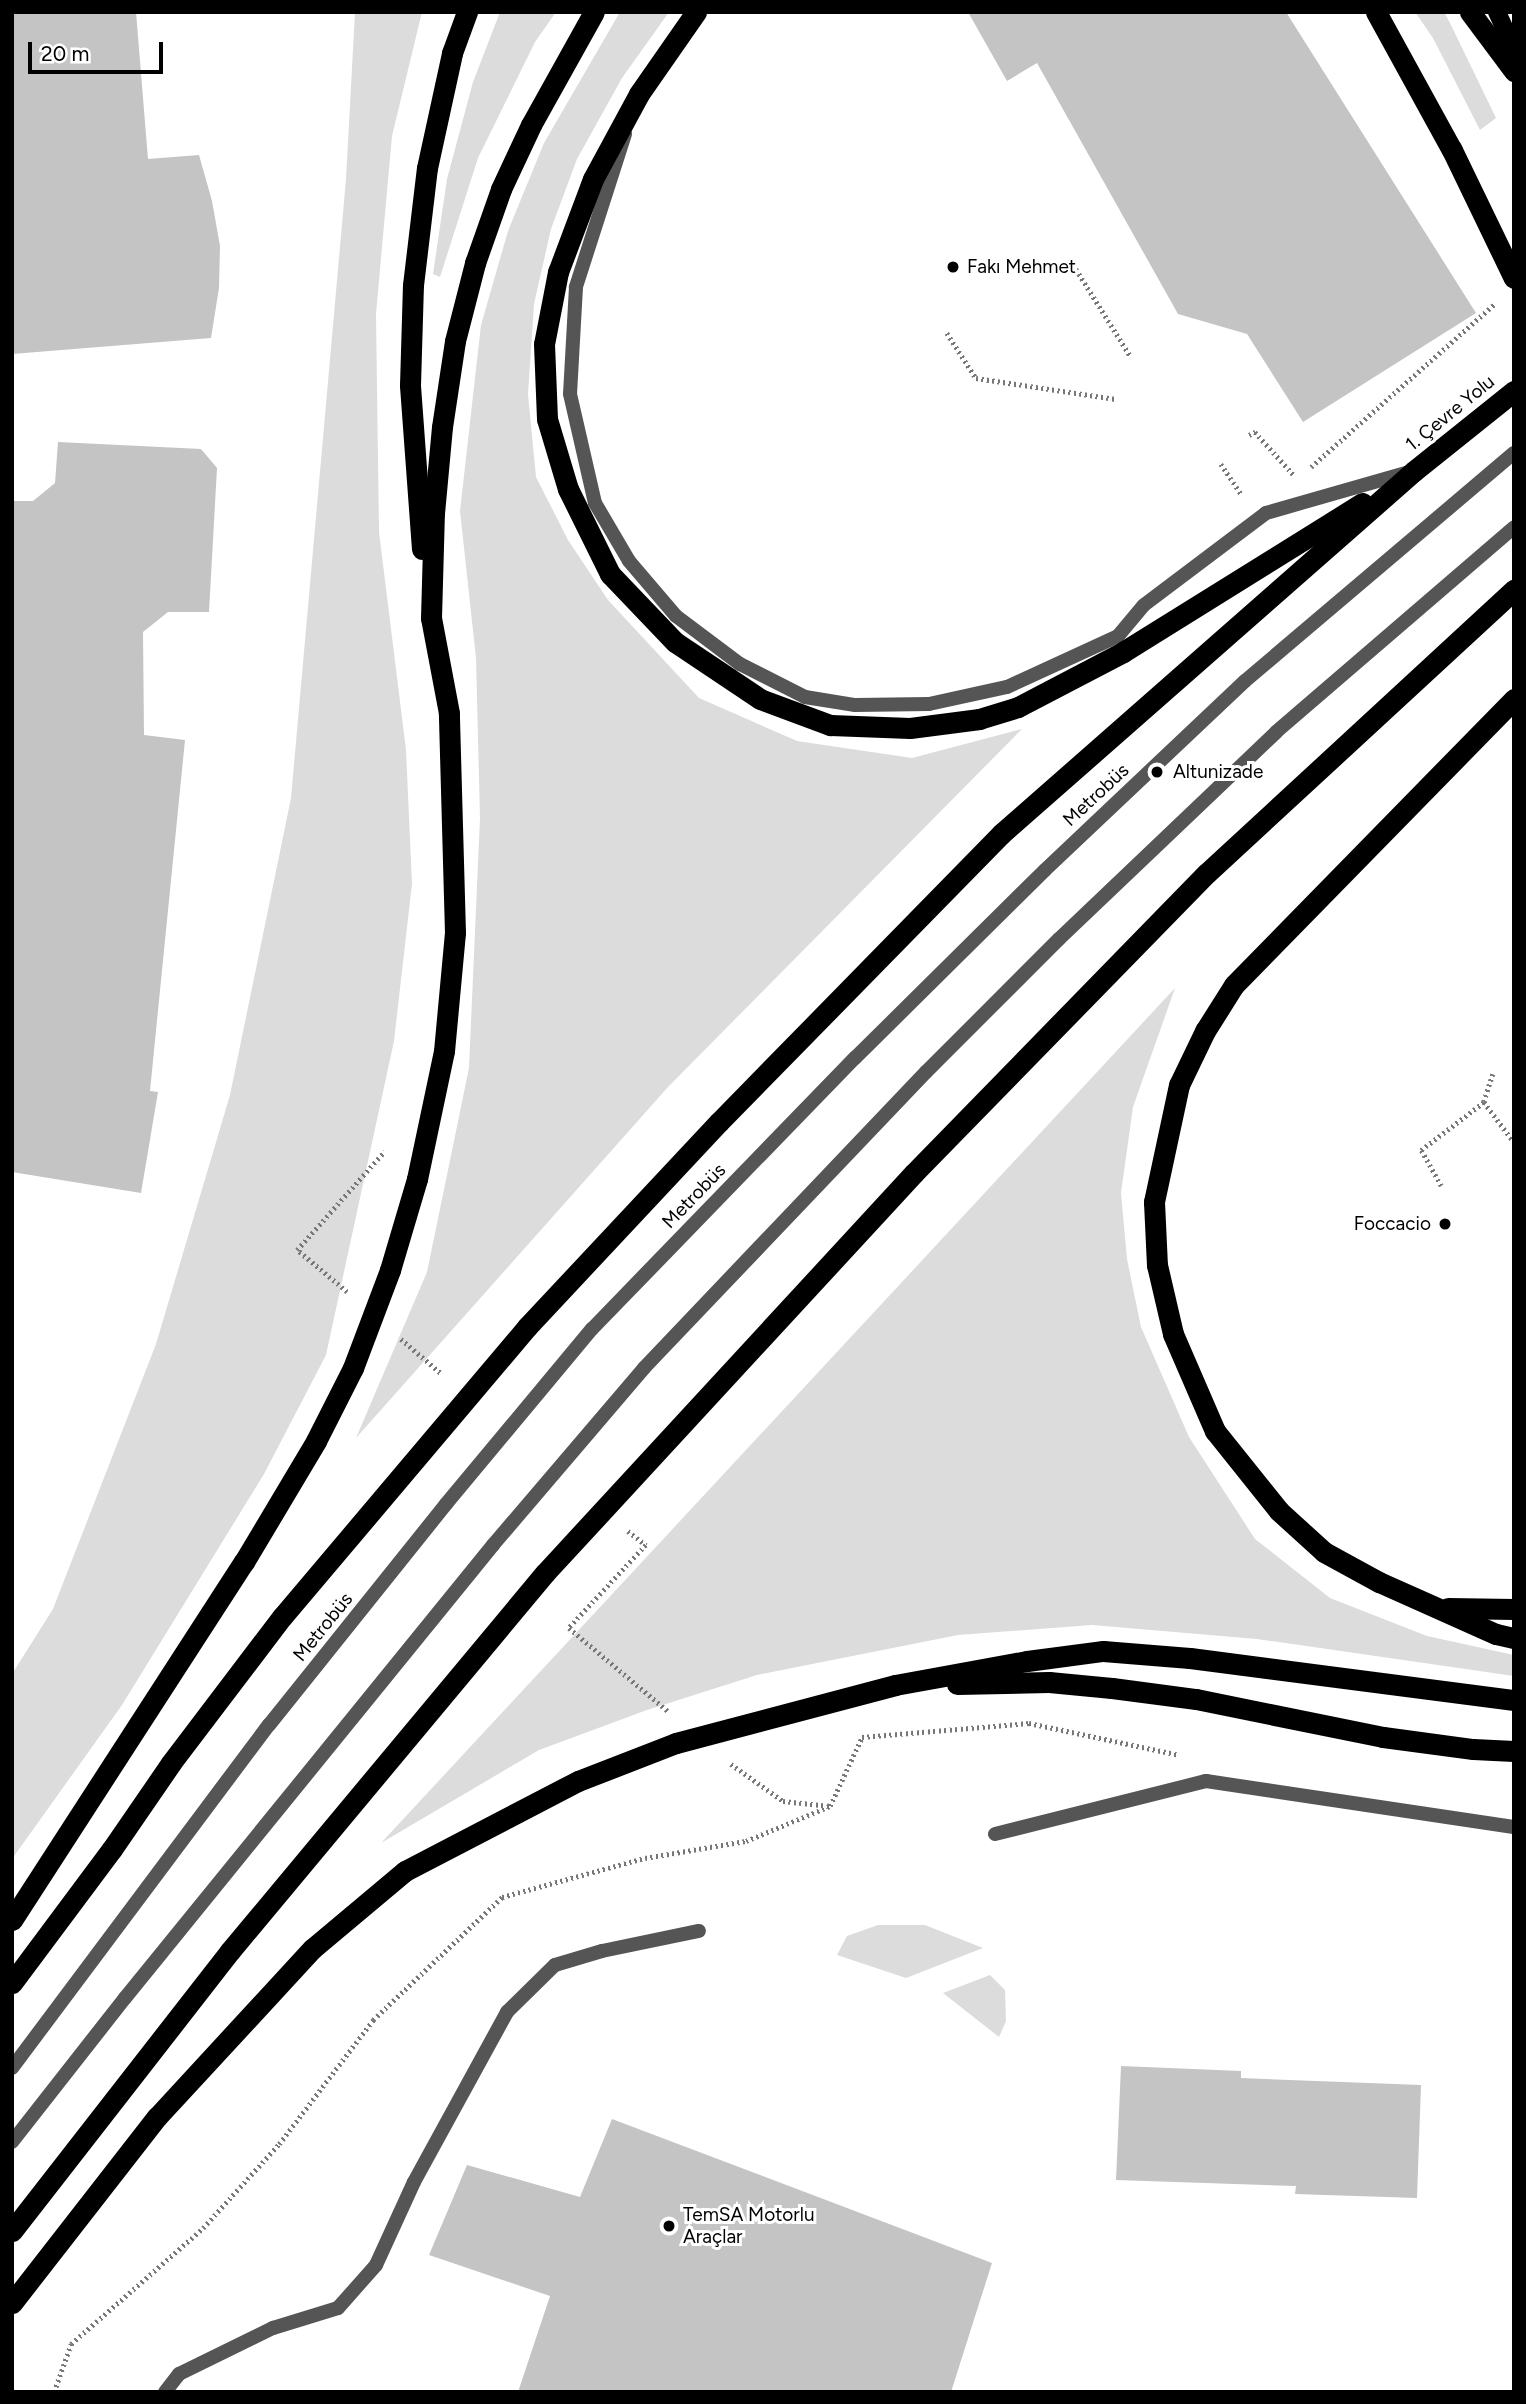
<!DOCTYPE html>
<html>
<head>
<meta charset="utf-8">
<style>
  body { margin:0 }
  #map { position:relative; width:1526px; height:2404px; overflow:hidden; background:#fff; font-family:Figtree,sans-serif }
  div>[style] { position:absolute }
  .green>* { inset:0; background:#dcdcdc }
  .building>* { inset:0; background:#c4c4c4 }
  .path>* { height:4.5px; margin-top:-2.25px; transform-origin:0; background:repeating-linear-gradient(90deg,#777 0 2px,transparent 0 5.5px) }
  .lane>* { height:14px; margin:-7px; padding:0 7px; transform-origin:7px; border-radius:7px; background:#555 }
  .primary>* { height:18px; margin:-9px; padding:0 9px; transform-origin:9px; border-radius:9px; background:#000 }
  .highway>* { height:21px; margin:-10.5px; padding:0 10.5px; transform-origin:10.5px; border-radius:10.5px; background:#000 }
  .dots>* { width:19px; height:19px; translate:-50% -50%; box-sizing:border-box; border:4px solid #fff; border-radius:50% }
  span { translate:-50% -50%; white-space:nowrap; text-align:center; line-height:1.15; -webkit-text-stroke:6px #fff; paint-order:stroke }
  .poi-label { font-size:19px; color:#000 }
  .left { translate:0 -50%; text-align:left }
  .right { translate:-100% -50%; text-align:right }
  .street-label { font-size:19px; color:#000 }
  .frame { position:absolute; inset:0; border:14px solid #000; pointer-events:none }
  .scale { position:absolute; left:28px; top:42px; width:135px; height:32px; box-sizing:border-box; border:4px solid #000; border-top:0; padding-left:9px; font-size:21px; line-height:24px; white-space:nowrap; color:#000; -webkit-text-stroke:5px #fff; paint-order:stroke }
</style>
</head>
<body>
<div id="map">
  <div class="green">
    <div style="clip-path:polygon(355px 12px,422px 12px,392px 136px,376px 314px,379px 532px,406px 750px,412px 884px,394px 1041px,326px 1355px,264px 1474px,122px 1705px,12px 1859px,12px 1674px,53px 1609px,156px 1344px,230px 1095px,291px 798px,346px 179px)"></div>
    <div style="clip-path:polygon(500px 12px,556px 12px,535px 42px,478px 158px,440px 277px,433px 274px,447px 179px,473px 82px)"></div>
    <div style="clip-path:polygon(620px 12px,669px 12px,622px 78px,577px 159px,551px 229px,534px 304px,528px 394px,536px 477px,568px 540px,608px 600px,699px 698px,797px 741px,912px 758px,1022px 729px,668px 1087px,356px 1438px,427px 1272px,469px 1068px,480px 818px,476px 658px,460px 511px,481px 325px,508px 231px,544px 143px)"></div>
    <div style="clip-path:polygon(1415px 12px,1444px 12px,1449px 21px,1496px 118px,1480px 130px,1433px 38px)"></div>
    <div style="clip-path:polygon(1175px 988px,1133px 1107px,1121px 1193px,1127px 1259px,1141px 1327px,1189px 1437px,1255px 1539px,1330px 1598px,1427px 1636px,1514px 1655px,1514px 1676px,1257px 1639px,1092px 1625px,958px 1635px,757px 1675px,647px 1710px,539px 1750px,381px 1843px)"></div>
    <div style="clip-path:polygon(878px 1925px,925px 1925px,983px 1948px,906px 1978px,837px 1955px,847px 1936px)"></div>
    <div style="clip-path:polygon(990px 1975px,1005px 1990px,1006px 2021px,999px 2037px,943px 1993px)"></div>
  </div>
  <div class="building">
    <div style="clip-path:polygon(12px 12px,136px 12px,148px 159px,199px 155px,212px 201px,220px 246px,219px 288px,211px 338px,12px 354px)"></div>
    <div style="clip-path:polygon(968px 12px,1286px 12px,1476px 313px,1303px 422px,1247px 334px,1178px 314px,1037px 63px,1007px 81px)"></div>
    <div style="clip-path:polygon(58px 442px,201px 449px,217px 468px,209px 612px,168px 612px,143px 632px,144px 735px,185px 740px,150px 1091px,158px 1092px,141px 1193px,12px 1172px,12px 501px,33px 501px,55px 483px)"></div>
    <div style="clip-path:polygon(1121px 2066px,1241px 2071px,1241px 2078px,1421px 2085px,1417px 2198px,1295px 2194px,1296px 2186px,1116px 2180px)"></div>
    <div style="clip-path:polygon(612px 2119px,992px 2263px,951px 2392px,518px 2392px,550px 2296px,429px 2255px,467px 2165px,580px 2197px)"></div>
  </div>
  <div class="path">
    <div style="left:1076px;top:269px;width:104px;rotate:58deg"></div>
    <div style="left:947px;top:333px;width:54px;rotate:57.2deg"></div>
    <div style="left:976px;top:378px;width:141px;rotate:8.6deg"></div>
    <div style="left:1249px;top:435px;width:7px;rotate:-27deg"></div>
    <div style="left:1255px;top:432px;width:57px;rotate:47.9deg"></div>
    <div style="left:1221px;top:464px;width:37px;rotate:56deg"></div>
    <div style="left:1311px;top:467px;width:247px;rotate:-41.6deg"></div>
    <div style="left:1493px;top:1074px;width:29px;rotate:108deg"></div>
    <div style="left:1484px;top:1102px;width:50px;rotate:53.1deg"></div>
    <div style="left:1441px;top:1186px;width:41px;rotate:-119.1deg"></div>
    <div style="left:1421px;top:1150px;width:79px;rotate:-37.3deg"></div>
    <div style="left:347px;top:1292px;width:65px;rotate:-140deg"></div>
    <div style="left:297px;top:1250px;width:132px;rotate:-48.4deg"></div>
    <div style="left:401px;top:1339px;width:54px;rotate:40.5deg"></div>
    <div style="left:628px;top:1531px;width:23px;rotate:38deg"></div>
    <div style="left:646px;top:1545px;width:113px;rotate:132.9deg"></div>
    <div style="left:569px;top:1628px;width:129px;rotate:40deg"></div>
    <div style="left:731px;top:1764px;width:64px;rotate:35.4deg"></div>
    <div style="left:783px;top:1801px;width:47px;rotate:6.1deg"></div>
    <div style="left:54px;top:2392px;width:51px;rotate:-70.5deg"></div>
    <div style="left:71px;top:2344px;width:176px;rotate:-41.3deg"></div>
    <div style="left:203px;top:2228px;width:113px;rotate:-47.9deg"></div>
    <div style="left:279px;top:2144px;width:156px;rotate:-52.8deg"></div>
    <div style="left:373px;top:2020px;width:178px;rotate:-43.6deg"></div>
    <div style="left:502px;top:1897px;width:148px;rotate:-15.3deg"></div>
    <div style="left:645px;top:1858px;width:102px;rotate:-9.6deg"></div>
    <div style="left:746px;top:1841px;width:91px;rotate:-22.6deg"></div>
    <div style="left:830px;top:1806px;width:76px;rotate:-65.1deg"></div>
    <div style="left:862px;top:1737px;width:168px;rotate:-4.8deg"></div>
    <div style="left:1029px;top:1723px;width:153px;rotate:12deg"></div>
  </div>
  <div class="lane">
    <div style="left:625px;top:134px;width:161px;rotate:107.8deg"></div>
    <div style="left:576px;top:287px;width:107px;rotate:93.2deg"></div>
    <div style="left:570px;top:394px;width:112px;rotate:77.1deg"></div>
    <div style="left:595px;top:503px;width:67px;rotate:59.6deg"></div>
    <div style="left:629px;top:561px;width:72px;rotate:49.5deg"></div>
    <div style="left:676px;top:616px;width:80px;rotate:36.9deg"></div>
    <div style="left:740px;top:664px;width:73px;rotate:26.9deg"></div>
    <div style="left:805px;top:697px;width:51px;rotate:9.1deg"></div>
    <div style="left:855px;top:705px;width:74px;rotate:-0.8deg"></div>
    <div style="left:929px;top:704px;width:80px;rotate:-12.3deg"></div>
    <div style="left:1007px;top:687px;width:122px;rotate:-24.7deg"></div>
    <div style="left:1118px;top:636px;width:40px;rotate:-50deg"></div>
    <div style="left:1144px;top:605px;width:153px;rotate:-37deg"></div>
    <div style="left:1266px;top:513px;width:149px;rotate:-16deg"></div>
    <div style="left:995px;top:1834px;width:218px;rotate:-14.1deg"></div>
    <div style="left:1206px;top:1781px;width:311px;rotate:8.5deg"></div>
    <div style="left:12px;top:2068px;width:429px;rotate:-53.2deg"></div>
    <div style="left:269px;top:1725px;width:283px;rotate:-51.3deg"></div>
    <div style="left:446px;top:1504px;width:228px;rotate:-50.2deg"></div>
    <div style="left:592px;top:1329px;width:378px;rotate:-45.9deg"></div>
    <div style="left:855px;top:1058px;width:267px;rotate:-44.7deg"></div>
    <div style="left:1045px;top:870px;width:275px;rotate:-43.4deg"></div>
    <div style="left:1245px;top:681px;width:353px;rotate:-40.3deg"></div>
    <div style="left:12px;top:2142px;width:183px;rotate:-51.9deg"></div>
    <div style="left:125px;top:1998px;width:584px;rotate:-50.91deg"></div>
    <div style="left:493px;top:1545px;width:233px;rotate:-49.5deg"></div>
    <div style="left:644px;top:1368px;width:409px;rotate:-46.4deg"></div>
    <div style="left:926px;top:1072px;width:188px;rotate:-45deg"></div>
    <div style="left:1059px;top:939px;width:300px;rotate:-43.6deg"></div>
    <div style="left:1276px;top:732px;width:314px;rotate:-40.7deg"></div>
    <div style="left:165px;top:2392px;width:23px;rotate:-52deg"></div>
    <div style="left:179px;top:2374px;width:105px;rotate:-26.1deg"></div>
    <div style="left:273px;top:2328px;width:68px;rotate:-17.1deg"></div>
    <div style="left:338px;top:2308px;width:57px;rotate:-48.5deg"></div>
    <div style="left:376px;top:2265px;width:91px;rotate:-65.4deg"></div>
    <div style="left:414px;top:2182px;width:194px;rotate:-61.3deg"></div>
    <div style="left:507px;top:2012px;width:67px;rotate:-44.4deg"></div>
    <div style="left:555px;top:1965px;width:49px;rotate:-16.6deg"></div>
    <div style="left:602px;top:1951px;width:99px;rotate:-11.7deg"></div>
  </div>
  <div class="primary">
    <div style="left:1497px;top:12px;width:41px;rotate:65.3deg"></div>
  </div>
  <div class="highway">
    <div style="left:696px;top:12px;width:100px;rotate:124.8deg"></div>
    <div style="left:639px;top:94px;width:97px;rotate:118.4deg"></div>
    <div style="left:593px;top:179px;width:99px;rotate:110.6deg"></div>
    <div style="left:558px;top:272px;width:73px;rotate:101deg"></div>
    <div style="left:544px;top:344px;width:75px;rotate:87.7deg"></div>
    <div style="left:547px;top:419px;width:73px;rotate:73.3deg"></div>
    <div style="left:568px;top:489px;width:95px;rotate:63.7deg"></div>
    <div style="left:610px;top:574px;width:94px;rotate:46.3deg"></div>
    <div style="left:675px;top:642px;width:102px;rotate:33.8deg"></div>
    <div style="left:760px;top:699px;width:75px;rotate:20.4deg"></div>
    <div style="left:830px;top:725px;width:80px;rotate:2.1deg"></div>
    <div style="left:910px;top:728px;width:70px;rotate:-7.4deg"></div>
    <div style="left:979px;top:719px;width:41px;rotate:-17.1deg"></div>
    <div style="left:1018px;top:707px;width:119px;rotate:-27.6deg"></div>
    <div style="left:1123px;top:652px;width:282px;rotate:-31.9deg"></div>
    <div style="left:1376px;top:12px;width:158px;rotate:61.2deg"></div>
    <div style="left:1452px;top:150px;width:142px;rotate:64.2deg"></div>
    <div style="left:1470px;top:12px;width:74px;rotate:53.3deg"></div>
    <div style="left:422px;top:549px;width:164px;rotate:-94.2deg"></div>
    <div style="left:410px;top:385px;width:100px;rotate:-88.3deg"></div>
    <div style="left:413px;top:285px;width:118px;rotate:-83.2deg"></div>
    <div style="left:427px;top:168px;width:118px;rotate:-77.7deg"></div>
    <div style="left:452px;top:53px;width:44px;rotate:-69.9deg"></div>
    <div style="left:1514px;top:699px;width:400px;rotate:134.4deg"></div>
    <div style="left:1234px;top:985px;width:54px;rotate:122.2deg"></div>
    <div style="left:1205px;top:1031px;width:60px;rotate:115.7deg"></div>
    <div style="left:1179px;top:1085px;width:120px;rotate:102.1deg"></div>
    <div style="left:1154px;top:1202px;width:63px;rotate:87.3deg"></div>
    <div style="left:1157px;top:1265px;width:71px;rotate:76.9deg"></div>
    <div style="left:1173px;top:1334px;width:106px;rotate:66.6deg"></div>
    <div style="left:1215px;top:1431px;width:102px;rotate:51.3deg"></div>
    <div style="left:1279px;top:1511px;width:61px;rotate:42.3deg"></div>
    <div style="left:1324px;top:1552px;width:63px;rotate:28.6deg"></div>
    <div style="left:1379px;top:1582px;width:128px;rotate:24deg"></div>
    <div style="left:1496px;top:1634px;width:18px;rotate:13deg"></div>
    <div style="left:1448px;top:1608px;width:66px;rotate:0.9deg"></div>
    <div style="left:957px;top:1684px;width:92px;rotate:-1.2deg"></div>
    <div style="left:1049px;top:1682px;width:63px;rotate:5.4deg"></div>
    <div style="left:1112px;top:1688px;width:85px;rotate:7.5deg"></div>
    <div style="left:1196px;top:1699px;width:191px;rotate:11.5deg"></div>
    <div style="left:1383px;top:1737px;width:91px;rotate:7.6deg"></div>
    <div style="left:1473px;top:1749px;width:41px;rotate:2.8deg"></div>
    <div style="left:12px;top:1920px;width:427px;rotate:-57.1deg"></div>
    <div style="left:244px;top:1562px;width:141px;rotate:-59.2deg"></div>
    <div style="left:316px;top:1441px;width:82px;rotate:-63.1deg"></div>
    <div style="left:353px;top:1368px;width:105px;rotate:-69.3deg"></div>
    <div style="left:390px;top:1270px;width:95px;rotate:-73.5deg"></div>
    <div style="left:417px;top:1179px;width:131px;rotate:-78.1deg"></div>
    <div style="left:444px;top:1051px;width:119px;rotate:-84.7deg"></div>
    <div style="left:455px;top:933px;width:220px;rotate:-91.6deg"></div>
    <div style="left:449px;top:713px;width:97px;rotate:-100.7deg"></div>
    <div style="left:431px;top:618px;width:105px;rotate:-88.4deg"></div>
    <div style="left:434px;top:513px;width:86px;rotate:-84.7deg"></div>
    <div style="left:442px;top:427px;width:87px;rotate:-81.4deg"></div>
    <div style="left:455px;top:341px;width:81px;rotate:-75.6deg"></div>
    <div style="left:475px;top:263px;width:78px;rotate:-70.6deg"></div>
    <div style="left:501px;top:189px;width:71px;rotate:-64.9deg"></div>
    <div style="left:531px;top:125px;width:129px;rotate:-60.9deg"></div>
    <div style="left:12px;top:1983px;width:167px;rotate:-53.3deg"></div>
    <div style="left:112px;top:1849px;width:104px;rotate:-55.5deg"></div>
    <div style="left:171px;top:1763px;width:183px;rotate:-52.8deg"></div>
    <div style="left:282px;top:1617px;width:380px;rotate:-49.8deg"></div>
    <div style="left:527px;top:1327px;width:281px;rotate:-46.9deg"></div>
    <div style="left:719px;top:1122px;width:403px;rotate:-45.6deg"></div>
    <div style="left:1001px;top:834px;width:550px;rotate:-41.31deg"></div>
    <div style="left:1414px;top:471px;width:128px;rotate:-38.7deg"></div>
    <div style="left:12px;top:2231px;width:355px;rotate:-52.1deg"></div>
    <div style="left:230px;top:1951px;width:492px;rotate:-50.2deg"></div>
    <div style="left:545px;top:1573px;width:544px;rotate:-47.31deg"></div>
    <div style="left:914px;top:1173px;width:419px;rotate:-45.7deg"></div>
    <div style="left:1207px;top:873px;width:418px;rotate:-42.7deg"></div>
    <div style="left:12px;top:2303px;width:236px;rotate:-52.1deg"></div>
    <div style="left:157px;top:2117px;width:229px;rotate:-47.3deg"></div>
    <div style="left:312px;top:1949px;width:121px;rotate:-40deg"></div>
    <div style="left:405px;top:1871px;width:195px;rotate:-27.5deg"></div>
    <div style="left:578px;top:1781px;width:105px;rotate:-21.2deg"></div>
    <div style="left:676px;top:1743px;width:227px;rotate:-14.8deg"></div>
    <div style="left:895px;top:1685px;width:134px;rotate:-10.3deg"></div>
    <div style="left:1027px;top:1661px;width:77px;rotate:-7.5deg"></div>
    <div style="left:1103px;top:1651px;width:87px;rotate:4.6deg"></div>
    <div style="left:1190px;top:1658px;width:327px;rotate:7.4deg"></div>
  </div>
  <div class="dots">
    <div style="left:953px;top:267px;background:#000"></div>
    <div style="left:1157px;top:772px;background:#000"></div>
    <div style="left:1445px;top:1224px;background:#000"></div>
    <div style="left:669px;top:2226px;background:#000"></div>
  </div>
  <div class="poi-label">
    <span class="left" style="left:967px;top:267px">Fakı Mehmet</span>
    <span class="left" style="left:1173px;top:772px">Altunizade</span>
    <span class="right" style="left:1431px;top:1224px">Foccacio</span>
    <span class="left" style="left:683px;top:2226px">TemSA Motorlu<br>Araçlar</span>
  </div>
  <div class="street-label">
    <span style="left:1450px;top:413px;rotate:-39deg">1. Çevre Yolu</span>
    <span style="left:1096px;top:795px;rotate:-43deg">Metrobüs</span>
    <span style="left:694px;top:1196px;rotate:-46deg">Metrobüs</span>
    <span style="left:323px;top:1627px;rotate:-51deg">Metrobüs</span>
  </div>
  <div class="frame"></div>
  <div class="scale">20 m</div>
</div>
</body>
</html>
